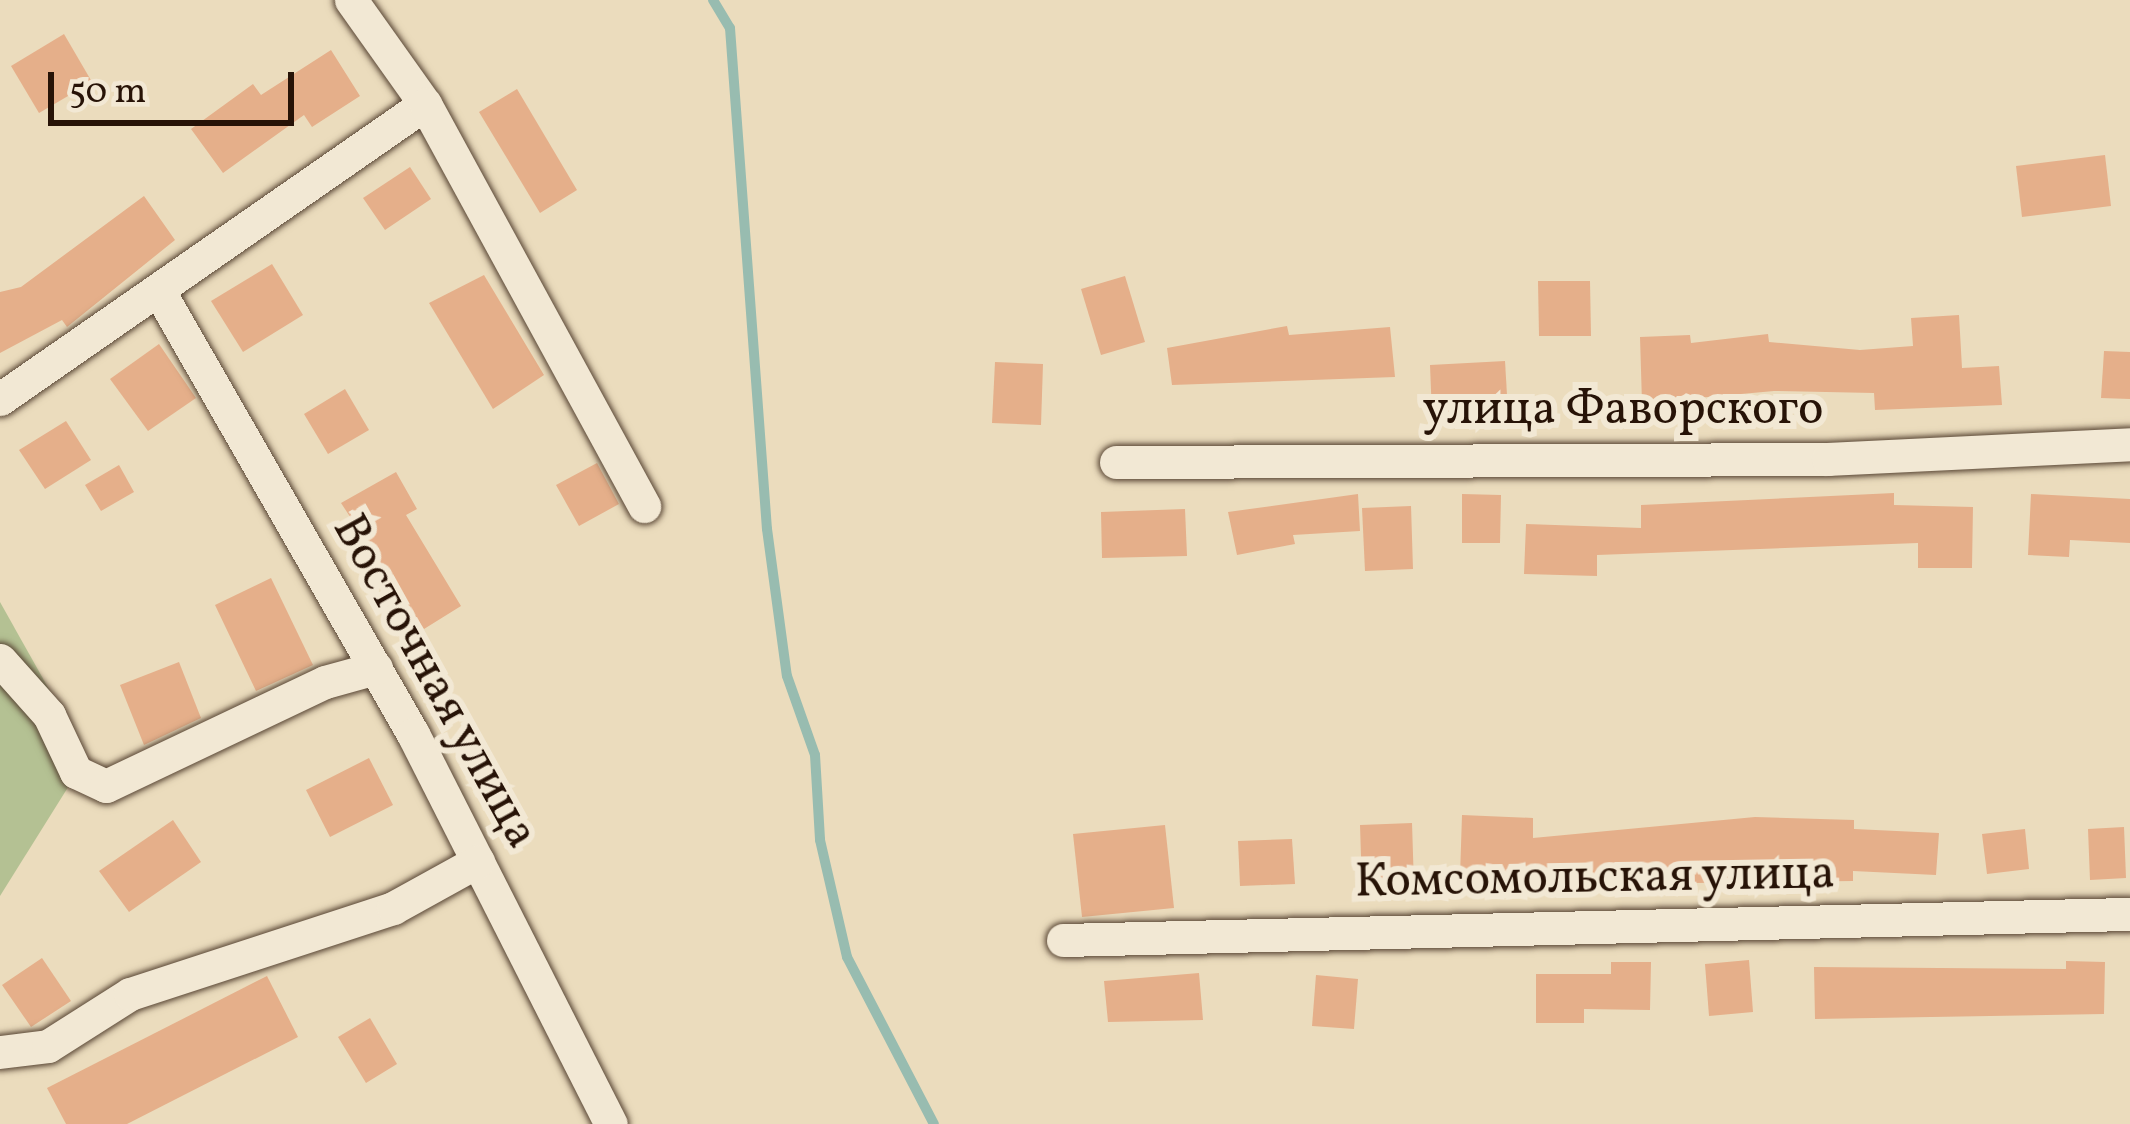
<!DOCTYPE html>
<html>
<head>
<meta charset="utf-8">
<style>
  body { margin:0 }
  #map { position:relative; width:2130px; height:1124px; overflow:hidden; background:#ebdcbd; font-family:Vollkorn,serif }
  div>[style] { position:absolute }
  .green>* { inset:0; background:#b4c193 }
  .stream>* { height:10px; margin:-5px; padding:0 5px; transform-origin:5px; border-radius:5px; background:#98bcb0 }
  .building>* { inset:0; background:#e5af8a }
  .roads { filter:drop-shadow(0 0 3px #584534) drop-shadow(0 0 3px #584534) }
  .minor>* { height:33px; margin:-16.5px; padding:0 16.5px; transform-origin:16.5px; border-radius:16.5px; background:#f2e8d4 }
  span { translate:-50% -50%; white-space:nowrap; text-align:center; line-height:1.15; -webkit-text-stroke:12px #f2e8d4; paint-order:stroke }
  .street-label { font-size:48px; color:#271307 }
  .scale { position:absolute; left:48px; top:72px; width:246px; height:54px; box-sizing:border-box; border:6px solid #271307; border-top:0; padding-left:15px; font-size:36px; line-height:42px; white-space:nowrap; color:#271307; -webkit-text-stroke:9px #f2e8d4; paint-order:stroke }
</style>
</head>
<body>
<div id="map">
  <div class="green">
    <div style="clip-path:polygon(0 602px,87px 757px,0 896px)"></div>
  </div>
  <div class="stream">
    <div style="left:713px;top:0;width:33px;rotate:59deg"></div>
    <div style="left:730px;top:28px;width:502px;rotate:85.78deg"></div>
    <div style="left:767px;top:529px;width:148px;rotate:82.3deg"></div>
    <div style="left:787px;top:676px;width:84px;rotate:70.5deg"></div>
    <div style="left:815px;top:755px;width:85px;rotate:86.6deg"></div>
    <div style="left:820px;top:840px;width:120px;rotate:77deg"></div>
    <div style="left:847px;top:957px;width:188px;rotate:62.5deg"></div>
  </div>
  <div class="building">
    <div style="clip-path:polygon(64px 34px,92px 82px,39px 113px,11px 66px)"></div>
    <div style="clip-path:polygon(331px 50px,360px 96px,312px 127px,304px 115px,223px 173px,191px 129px,253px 84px,261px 95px)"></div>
    <div style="clip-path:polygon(517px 89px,577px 190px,540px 213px,479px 112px)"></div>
    <div style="clip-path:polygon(2105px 155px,2111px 206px,2022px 217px,2016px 166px)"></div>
    <div style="clip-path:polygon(410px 167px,431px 199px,385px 230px,363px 198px)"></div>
    <div style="clip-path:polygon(144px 196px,175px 240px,67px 327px,62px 320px,0 353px,0 292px,21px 287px)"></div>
    <div style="clip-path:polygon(272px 264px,303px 315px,243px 352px,211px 301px)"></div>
    <div style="clip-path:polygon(484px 275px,544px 375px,493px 409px,429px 303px)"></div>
    <div style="clip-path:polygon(1125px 276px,1145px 342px,1101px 355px,1081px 289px)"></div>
    <div style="clip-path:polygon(1538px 281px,1590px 281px,1591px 336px,1539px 336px)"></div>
    <div style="clip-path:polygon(1959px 315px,1962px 368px,1999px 366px,2002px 405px,1875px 410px,1874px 393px,1774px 391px,1642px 403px,1640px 337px,1690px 335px,1691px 343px,1768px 334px,1769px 342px,1860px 350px,1913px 346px,1911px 318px)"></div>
    <div style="clip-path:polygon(1287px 326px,1289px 335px,1390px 327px,1395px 377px,1172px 385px,1167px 348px)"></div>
    <div style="clip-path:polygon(159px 344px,196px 398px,148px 431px,110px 379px)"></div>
    <div style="clip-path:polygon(2104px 351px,2130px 352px,2130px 399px,2101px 398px)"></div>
    <div style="clip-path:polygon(1505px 361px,1508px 412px,1432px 416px,1430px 365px)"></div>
    <div style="clip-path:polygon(995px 362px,1043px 364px,1041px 425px,992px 423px)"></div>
    <div style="clip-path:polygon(345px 389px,369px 430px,328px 454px,304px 414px)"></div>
    <div style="clip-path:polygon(66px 421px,91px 460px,45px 489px,19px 450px)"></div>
    <div style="clip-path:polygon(597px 463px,619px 504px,579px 526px,556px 485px)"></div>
    <div style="clip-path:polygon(119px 465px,134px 492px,101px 511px,85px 485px)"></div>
    <div style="clip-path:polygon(396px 472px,417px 509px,406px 515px,461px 606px,424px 629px,341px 503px)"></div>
    <div style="clip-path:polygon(1894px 493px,1894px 505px,1973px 507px,1972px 568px,1918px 568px,1918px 543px,1597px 555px,1597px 576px,1524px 574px,1526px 524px,1641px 528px,1641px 505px)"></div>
    <div style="clip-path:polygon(1358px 494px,1360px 531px,1293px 535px,1295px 544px,1237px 555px,1228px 512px)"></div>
    <div style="clip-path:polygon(1462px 494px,1501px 495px,1500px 543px,1462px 543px)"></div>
    <div style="clip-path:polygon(2031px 494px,2130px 499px,2130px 543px,2070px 540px,2069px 557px,2028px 555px)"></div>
    <div style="clip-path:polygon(1411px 506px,1413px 569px,1365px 571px,1362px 508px)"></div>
    <div style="clip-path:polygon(1185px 509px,1187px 556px,1102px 558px,1101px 512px)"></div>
    <div style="clip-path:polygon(271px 578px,313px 665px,256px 691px,215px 605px)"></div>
    <div style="clip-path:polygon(179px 662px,201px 718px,144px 745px,120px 685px)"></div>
    <div style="clip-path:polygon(369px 758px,393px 805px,330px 837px,306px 790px)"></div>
    <div style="clip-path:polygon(1462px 815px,1533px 818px,1533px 838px,1755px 817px,1854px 820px,1854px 829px,1939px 833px,1936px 875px,1853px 871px,1853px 881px,1693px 883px,1692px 876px,1564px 888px,1563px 880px,1460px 876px)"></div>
    <div style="clip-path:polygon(173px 820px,201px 862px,129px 912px,99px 871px)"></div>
    <div style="clip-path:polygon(1412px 823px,1414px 886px,1362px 887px,1360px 825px)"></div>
    <div style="clip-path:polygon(1165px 825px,1174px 908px,1082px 917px,1073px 834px)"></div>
    <div style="clip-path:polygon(2124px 827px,2126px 878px,2090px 880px,2088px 829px)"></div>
    <div style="clip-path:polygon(2025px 829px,2029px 869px,1987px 874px,1982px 834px)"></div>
    <div style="clip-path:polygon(1292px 839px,1295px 884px,1240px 886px,1238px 841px)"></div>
    <div style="clip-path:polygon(42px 958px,71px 1001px,31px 1027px,2px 985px)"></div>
    <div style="clip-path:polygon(1749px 960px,1753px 1012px,1709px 1016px,1705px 964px)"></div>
    <div style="clip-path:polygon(2066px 961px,2105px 962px,2104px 1014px,1815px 1019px,1814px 967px,2066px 969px)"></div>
    <div style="clip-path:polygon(1611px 962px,1651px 962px,1650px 1010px,1584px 1009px,1584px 1023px,1536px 1023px,1536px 974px,1611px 974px)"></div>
    <div style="clip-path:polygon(1199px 973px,1203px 1020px,1108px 1022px,1104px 981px)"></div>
    <div style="clip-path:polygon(1316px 975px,1358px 979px,1354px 1029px,1312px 1026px)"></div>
    <div style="clip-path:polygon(267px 976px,298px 1037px,127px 1124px,66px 1124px,47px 1088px)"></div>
    <div style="clip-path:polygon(370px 1018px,397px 1064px,366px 1083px,338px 1037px)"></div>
  </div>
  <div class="roads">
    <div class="minor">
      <div style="left:351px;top:0;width:128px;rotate:54.6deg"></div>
      <div style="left:160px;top:293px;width:508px;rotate:60.16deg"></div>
      <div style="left:413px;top:734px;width:437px;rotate:63.1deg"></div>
      <div style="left:0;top:399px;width:517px;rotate:-34.77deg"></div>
      <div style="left:425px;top:104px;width:458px;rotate:61.4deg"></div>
      <div style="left:1116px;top:462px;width:712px;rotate:-0.24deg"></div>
      <div style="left:1828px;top:459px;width:302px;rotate:-2.8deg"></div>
      <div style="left:0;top:660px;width:74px;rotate:48.3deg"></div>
      <div style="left:49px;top:715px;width:63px;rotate:64.7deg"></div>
      <div style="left:76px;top:772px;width:33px;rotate:25deg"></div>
      <div style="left:106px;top:786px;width:242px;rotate:-25.4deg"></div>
      <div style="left:325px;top:682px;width:53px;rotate:-15.4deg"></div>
      <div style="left:1063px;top:940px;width:1067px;rotate:-1.4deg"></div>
      <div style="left:0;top:1052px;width:48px;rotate:-7.1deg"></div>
      <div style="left:48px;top:1046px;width:97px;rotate:-32.4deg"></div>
      <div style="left:130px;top:994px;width:277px;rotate:-18.1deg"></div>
      <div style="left:393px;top:908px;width:97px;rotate:-28.9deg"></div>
    </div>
  </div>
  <div class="street-label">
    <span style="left:1623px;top:411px">улица Фаворского</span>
    <span style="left:434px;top:682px;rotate:61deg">Восточная улица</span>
    <span style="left:1595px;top:879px;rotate:-1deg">Комсомольская улица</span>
  </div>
  <div class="scale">50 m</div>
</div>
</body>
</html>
